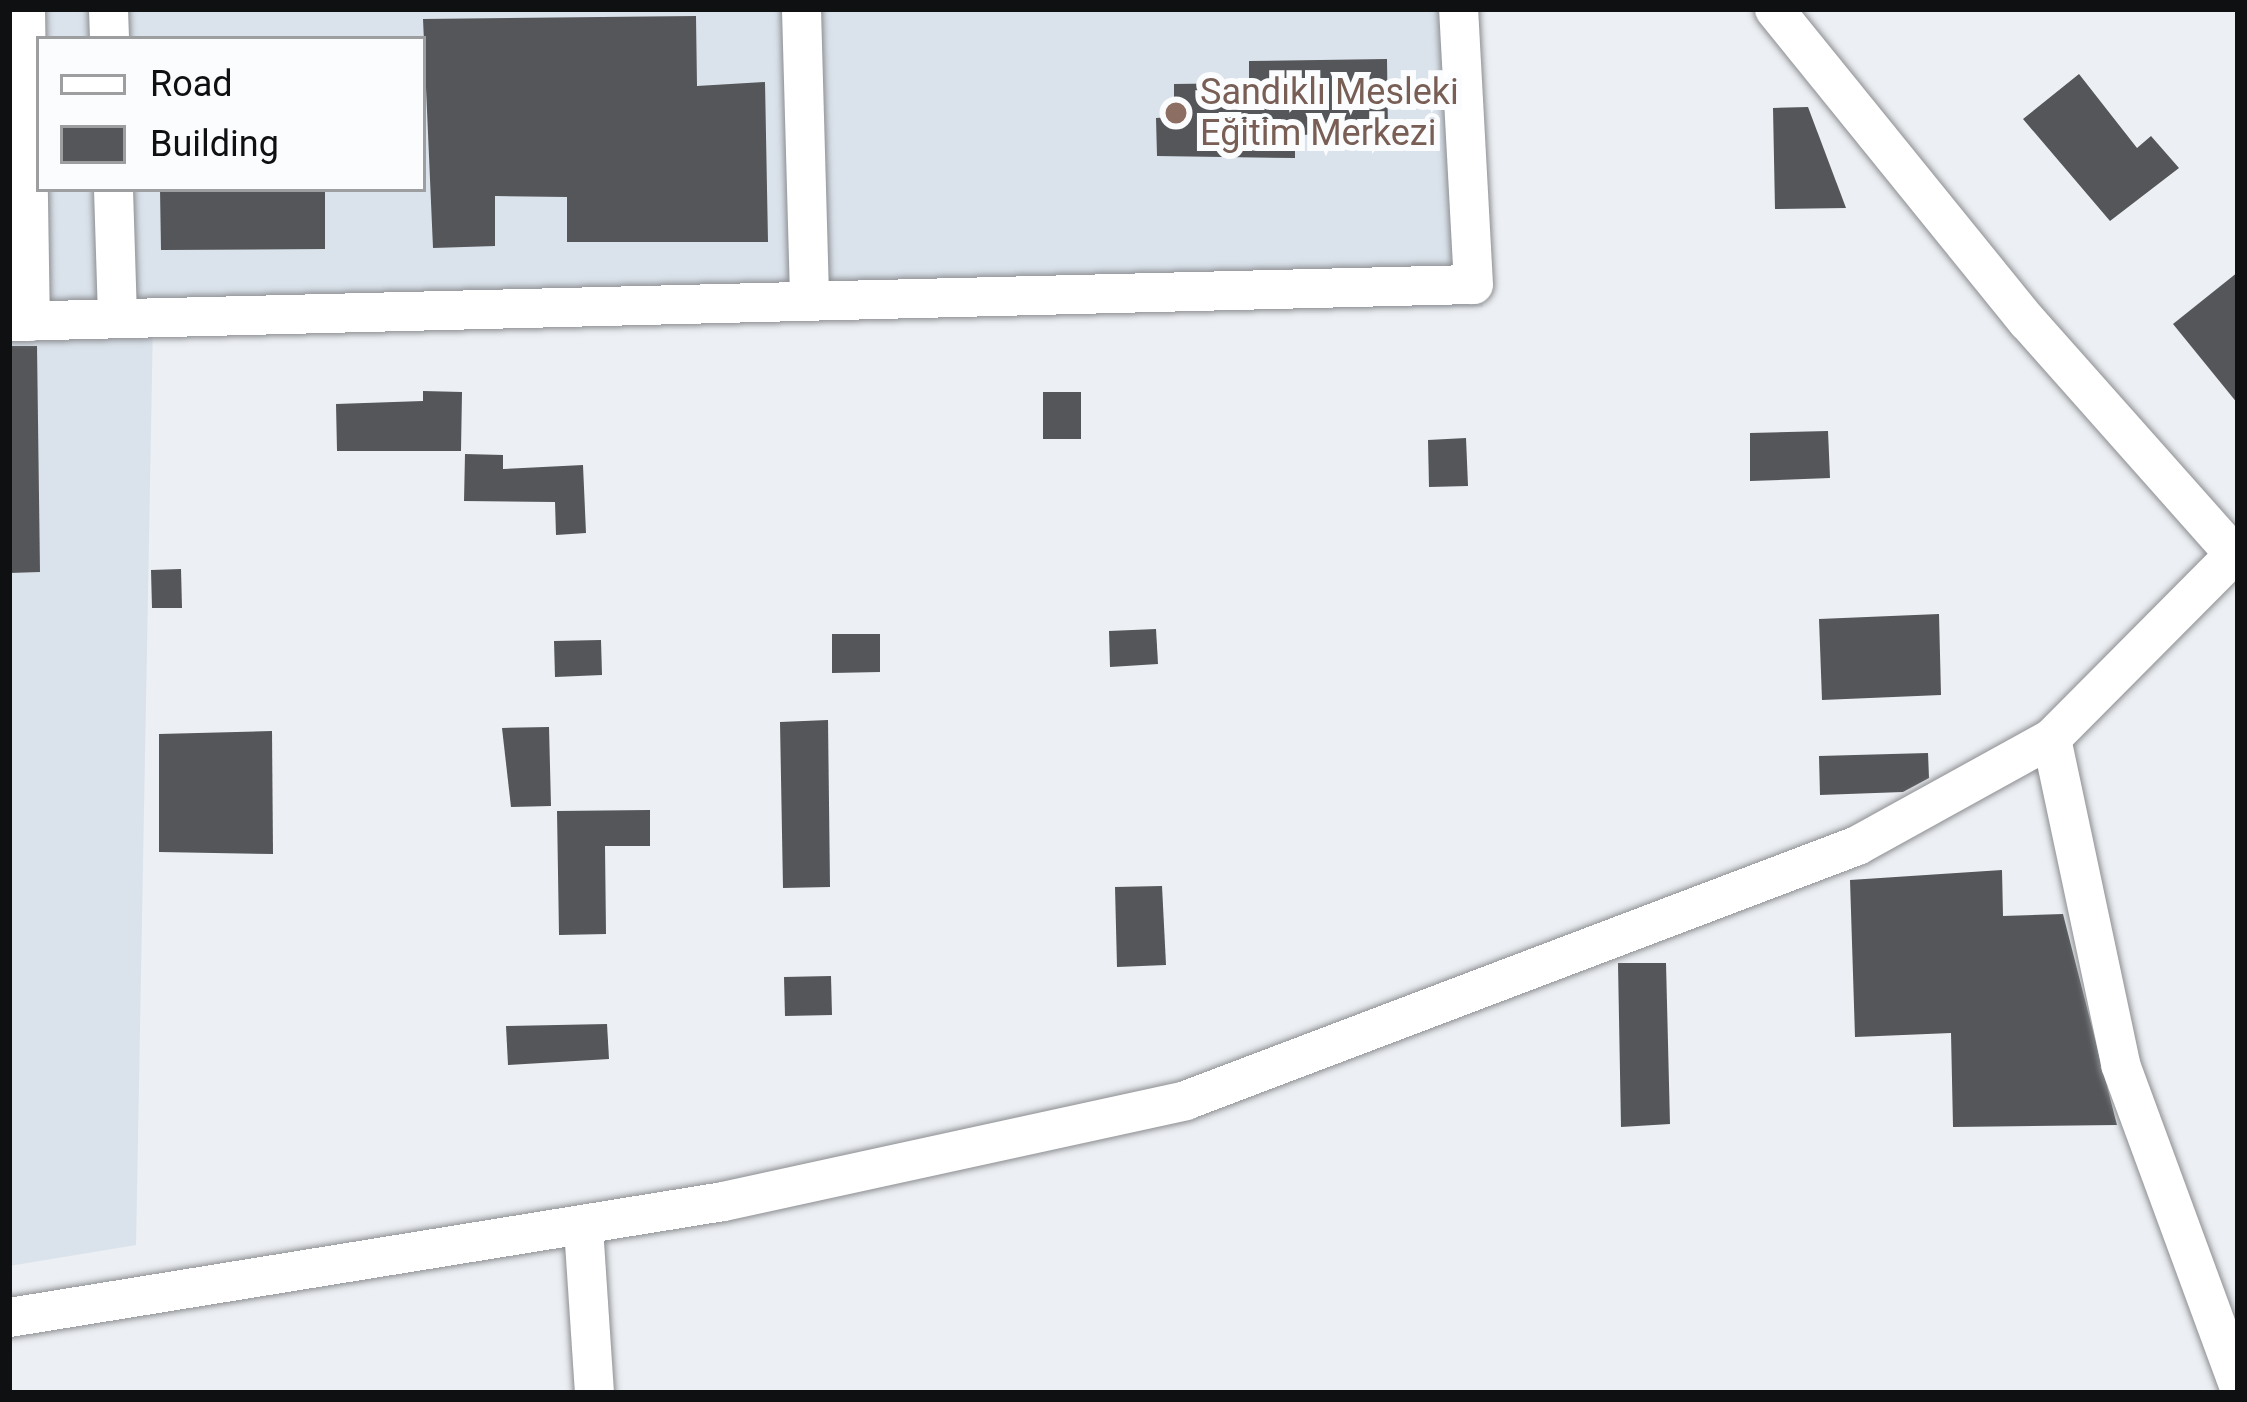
<!DOCTYPE html>
<html>
<head>
<meta charset="utf-8">
<style>
  body { margin:0 }
  #map { position:relative; width:2247px; height:1402px; overflow:hidden; background:#eceff3; font-family:Roboto,sans-serif }
  div>[style] { position:absolute }
  .built>* { inset:0; background:#dae2eb }
  .building>* { inset:0; background:#545659 }
  .roads { filter:drop-shadow(0 0 3px #8c8e91) drop-shadow(0 0 3px #8c8e91) }
  .minor>* { height:39px; margin:-19.5px; padding:0 19.5px; transform-origin:19.5px; border-radius:19.5px; background:#fff }
  .dots>* { width:33px; height:33px; translate:-50% -50%; box-sizing:border-box; border:6px solid #fbfcfe; border-radius:50% }
  span { translate:-50% -50%; white-space:nowrap; text-align:center; line-height:1.15; -webkit-text-stroke:12px #fbfcfe; paint-order:stroke }
  .education-label { font-size:36px; color:#785e54 }
  .left { translate:0 -50%; text-align:left }
  .frame { position:absolute; inset:0; border:12px solid #0f1011; pointer-events:none }
  .legend { position:absolute; left:36px; top:36px; width:390px; height:156px; box-sizing:border-box; background:#fbfcfe; border:3px solid #9d9e9f; margin:0; padding:15px 21px; list-style:none; font-size:36px; color:#0f1011 }
  .legend li { display:flex; align-items:center; gap:24px; height:60px }
  .legend b { width:60px; border:3px solid #9d9e9f }
</style>
</head>
<body>
<div id="map">
  <div class="built">
    <div style="clip-path:polygon(evenodd,9px 9px,1468px 9px,1483px 307px,153px 318px,136px 1245px,9px 1266px,9px 9px,39px 39px,423px 39px,423px 189px,39px 189px,39px 39px)"></div>
  </div>
  <div class="building">
    <div style="clip-path:polygon(696px 16px,697px 86px,765px 82px,768px 242px,567px 242px,567px 197px,495px 196px,495px 246px,433px 248px,423px 19px)"></div>
    <div style="clip-path:polygon(1387px 59px,1388px 133px,1295px 135px,1295px 158px,1157px 156px,1156px 118px,1174px 117px,1174px 84px,1249px 83px,1249px 61px)"></div>
    <div style="clip-path:polygon(2079px 74px,2137px 148px,2151px 136px,2179px 168px,2110px 221px,2023px 119px)"></div>
    <div style="clip-path:polygon(1808px 107px,1846px 208px,1775px 209px,1773px 108px)"></div>
    <div style="clip-path:polygon(160px 189px,325px 189px,325px 249px,161px 250px)"></div>
    <div style="clip-path:polygon(2238px 272px,2238px 404px,2173px 324px)"></div>
    <div style="clip-path:polygon(9px 346px,37px 346px,40px 572px,9px 573px)"></div>
    <div style="clip-path:polygon(423px 391px,462px 392px,461px 451px,337px 451px,336px 404px,423px 401px)"></div>
    <div style="clip-path:polygon(1043px 392px,1081px 392px,1081px 439px,1043px 439px)"></div>
    <div style="clip-path:polygon(1828px 431px,1830px 478px,1750px 481px,1750px 433px)"></div>
    <div style="clip-path:polygon(1466px 438px,1468px 486px,1429px 487px,1428px 440px)"></div>
    <div style="clip-path:polygon(465px 454px,503px 455px,503px 469px,583px 465px,586px 533px,556px 535px,555px 502px,464px 501px)"></div>
    <div style="clip-path:polygon(181px 569px,182px 608px,152px 608px,151px 570px)"></div>
    <div style="clip-path:polygon(1939px 614px,1941px 695px,1822px 700px,1819px 619px)"></div>
    <div style="clip-path:polygon(1156px 629px,1158px 664px,1110px 667px,1109px 631px)"></div>
    <div style="clip-path:polygon(832px 634px,880px 634px,880px 672px,832px 673px)"></div>
    <div style="clip-path:polygon(601px 640px,602px 675px,555px 677px,554px 641px)"></div>
    <div style="clip-path:polygon(828px 720px,830px 887px,783px 888px,780px 722px)"></div>
    <div style="clip-path:polygon(549px 727px,551px 806px,511px 807px,502px 728px)"></div>
    <div style="clip-path:polygon(272px 731px,273px 854px,159px 852px,159px 734px)"></div>
    <div style="clip-path:polygon(1928px 753px,1929px 778px,1903px 792px,1820px 795px,1819px 756px)"></div>
    <div style="clip-path:polygon(650px 810px,650px 846px,605px 846px,606px 934px,559px 935px,557px 811px)"></div>
    <div style="clip-path:polygon(2002px 870px,2003px 916px,2063px 914px,2117px 1125px,1953px 1127px,1951px 1033px,1855px 1037px,1850px 880px)"></div>
    <div style="clip-path:polygon(1162px 886px,1166px 965px,1117px 967px,1115px 887px)"></div>
    <div style="clip-path:polygon(1618px 963px,1666px 963px,1670px 1124px,1621px 1127px)"></div>
    <div style="clip-path:polygon(831px 976px,832px 1015px,785px 1016px,784px 977px)"></div>
    <div style="clip-path:polygon(607px 1024px,609px 1059px,508px 1065px,506px 1026px)"></div>
  </div>
  <div class="roads">
    <div class="minor">
      <div style="left:25px;top:9px;width:312px;rotate:89.1deg"></div>
      <div style="left:108px;top:9px;width:30px;rotate:88deg"></div>
      <div style="left:801px;top:9px;width:287px;rotate:88.4deg"></div>
      <div style="left:1774px;top:9px;width:402px;rotate:51deg"></div>
      <div style="left:2027px;top:321px;width:318px;rotate:48.4deg"></div>
      <div style="left:113px;top:189px;width:128px;rotate:88.2deg"></div>
      <div style="left:9px;top:321px;width:1464px;rotate:-1.45deg"></div>
      <div style="left:1473px;top:284px;width:275px;rotate:-93.1deg"></div>
      <div style="left:2051px;top:738px;width:333px;rotate:78deg"></div>
      <div style="left:2120px;top:1064px;width:342px;rotate:69.8deg"></div>
      <div style="left:583px;top:1227px;width:166px;rotate:86.2deg"></div>
      <div style="left:9px;top:1317px;width:723px;rotate:-9.23deg"></div>
      <div style="left:723px;top:1201px;width:473px;rotate:-12.3deg"></div>
      <div style="left:1185px;top:1100px;width:719px;rotate:-20.78deg"></div>
      <div style="left:1857px;top:845px;width:222px;rotate:-28.9deg"></div>
      <div style="left:2051px;top:738px;width:260px;rotate:-45.2deg"></div>
    </div>
  </div>
  <div class="dots">
    <div style="left:1176px;top:113px;background:#8d6e63"></div>
  </div>
  <div class="education-label">
    <span class="left" style="left:1200px;top:113px">Sandıklı Mesleki<br>Eğitim Merkezi</span>
  </div>
  <div class="frame"></div>
  <ul class="legend">
  <li><b style="height:15px;background:#fff"></b>Road</li>
  <li><b style="height:33px;background:#545659"></b>Building</li>
  </ul>
</div>
</body>
</html>
